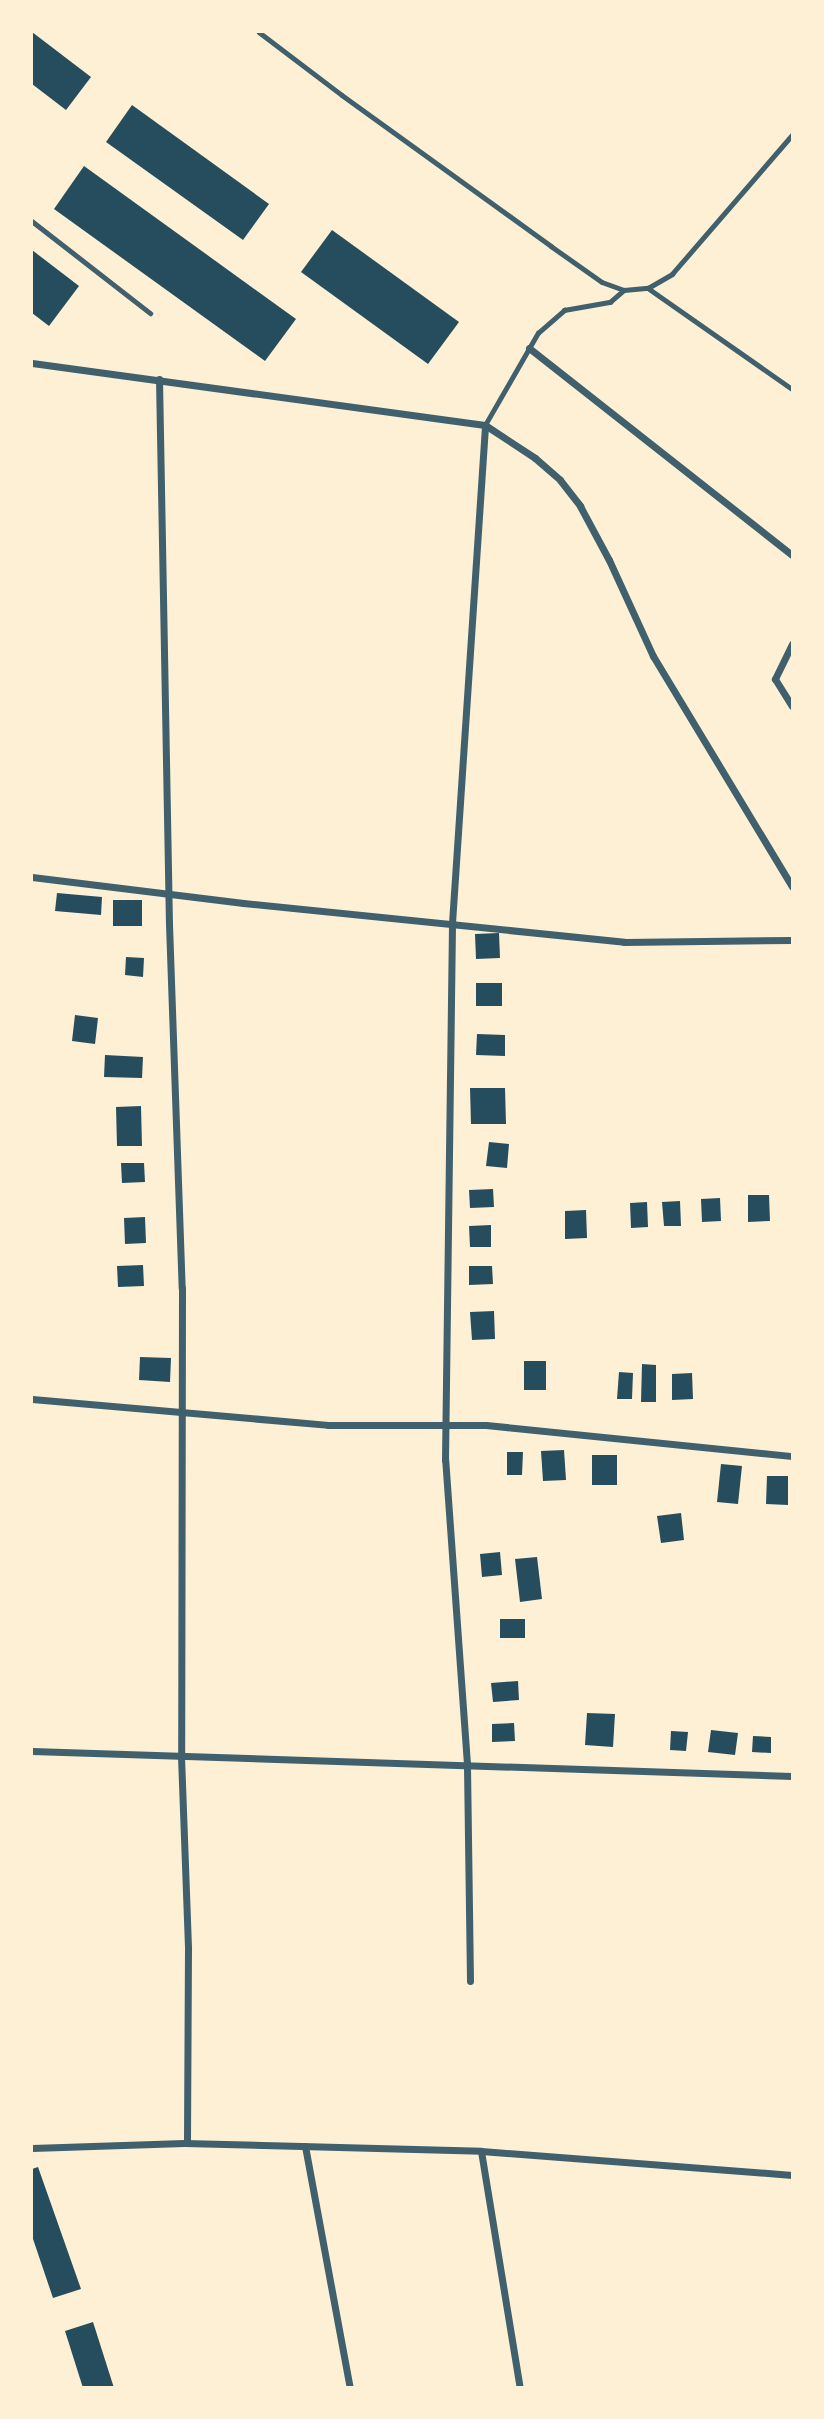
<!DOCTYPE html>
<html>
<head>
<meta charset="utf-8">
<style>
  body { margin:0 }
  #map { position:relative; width:824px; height:2419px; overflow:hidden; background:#fdf0d5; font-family:Rubik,sans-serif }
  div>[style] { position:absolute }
  .building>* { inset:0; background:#264d5e }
  .service>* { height:4.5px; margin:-2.25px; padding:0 2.25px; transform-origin:2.25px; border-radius:2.25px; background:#3f606c }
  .minor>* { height:7px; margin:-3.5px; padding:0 3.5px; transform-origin:3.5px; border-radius:3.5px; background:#3f606c }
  span { translate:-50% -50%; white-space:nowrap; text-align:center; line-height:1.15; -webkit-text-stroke:7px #fdf0d5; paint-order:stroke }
  .frame { position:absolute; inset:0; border:33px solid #fdf0d5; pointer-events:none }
</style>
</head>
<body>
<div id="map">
  <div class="building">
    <div style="clip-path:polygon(32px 32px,91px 77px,66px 110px,32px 84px)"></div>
    <div style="clip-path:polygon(132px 105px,269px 204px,243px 240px,106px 142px)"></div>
    <div style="clip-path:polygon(84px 166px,296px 319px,265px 361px,54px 209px)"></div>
    <div style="clip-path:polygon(332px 230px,459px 322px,428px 364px,301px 272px)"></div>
    <div style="clip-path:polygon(32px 250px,79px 286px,49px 326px,32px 313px)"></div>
    <div style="clip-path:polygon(57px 893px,102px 897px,101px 915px,55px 911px)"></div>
    <div style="clip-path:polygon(113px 900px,142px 900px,142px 926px,113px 926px)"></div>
    <div style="clip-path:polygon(499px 933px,500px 958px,476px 959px,475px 934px)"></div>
    <div style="clip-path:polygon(126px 957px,144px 958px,143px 977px,125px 975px)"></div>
    <div style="clip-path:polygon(476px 983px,502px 983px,502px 1006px,476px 1006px)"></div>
    <div style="clip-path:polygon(75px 1015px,98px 1018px,95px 1044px,72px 1041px)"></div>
    <div style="clip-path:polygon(477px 1034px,505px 1035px,505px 1056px,476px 1055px)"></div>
    <div style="clip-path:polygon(105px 1055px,143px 1057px,142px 1078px,104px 1077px)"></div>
    <div style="clip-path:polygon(470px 1088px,505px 1088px,506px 1124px,471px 1124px)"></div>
    <div style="clip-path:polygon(141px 1106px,142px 1146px,117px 1146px,116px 1107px)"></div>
    <div style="clip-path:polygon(489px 1142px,509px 1144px,507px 1168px,486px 1166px)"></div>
    <div style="clip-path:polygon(121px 1163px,144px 1163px,145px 1182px,122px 1183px)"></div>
    <div style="clip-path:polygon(493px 1189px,494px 1207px,470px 1208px,469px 1190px)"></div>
    <div style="clip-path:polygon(748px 1195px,769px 1195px,770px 1221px,748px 1222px)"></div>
    <div style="clip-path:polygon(720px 1198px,721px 1221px,702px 1222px,701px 1199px)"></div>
    <div style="clip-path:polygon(680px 1201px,681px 1226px,664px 1226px,662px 1202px)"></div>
    <div style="clip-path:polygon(647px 1202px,648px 1227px,631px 1228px,630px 1203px)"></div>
    <div style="clip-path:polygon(586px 1210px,587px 1238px,565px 1239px,565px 1211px)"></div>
    <div style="clip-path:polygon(145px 1217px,146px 1243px,125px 1244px,124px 1218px)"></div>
    <div style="clip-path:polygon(491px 1225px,491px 1247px,470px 1247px,469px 1226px)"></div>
    <div style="clip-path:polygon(143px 1265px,144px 1286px,118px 1287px,117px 1266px)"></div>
    <div style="clip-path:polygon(469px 1266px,492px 1266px,493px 1284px,469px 1285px)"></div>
    <div style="clip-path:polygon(494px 1311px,495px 1339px,472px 1340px,470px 1312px)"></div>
    <div style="clip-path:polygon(140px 1357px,171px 1358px,170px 1382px,139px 1380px)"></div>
    <div style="clip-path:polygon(524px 1361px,546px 1361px,546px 1390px,524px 1390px)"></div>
    <div style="clip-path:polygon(642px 1364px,656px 1365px,656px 1402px,641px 1402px)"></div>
    <div style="clip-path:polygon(619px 1372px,633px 1373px,632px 1399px,617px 1399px)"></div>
    <div style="clip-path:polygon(692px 1373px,693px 1399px,672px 1400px,672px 1374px)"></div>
    <div style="clip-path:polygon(564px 1450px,566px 1480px,543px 1481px,541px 1451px)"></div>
    <div style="clip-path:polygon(507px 1452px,523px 1452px,522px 1475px,507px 1475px)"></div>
    <div style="clip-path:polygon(592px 1455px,617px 1455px,617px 1485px,592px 1485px)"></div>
    <div style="clip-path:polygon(721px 1464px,742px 1466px,738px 1504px,717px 1502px)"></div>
    <div style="clip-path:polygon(767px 1476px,788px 1476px,788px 1505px,766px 1504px)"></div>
    <div style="clip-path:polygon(681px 1513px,684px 1540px,661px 1543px,657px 1516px)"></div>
    <div style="clip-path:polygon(500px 1552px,502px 1575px,482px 1577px,480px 1554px)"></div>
    <div style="clip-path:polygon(537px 1557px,542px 1599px,520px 1602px,515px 1559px)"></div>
    <div style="clip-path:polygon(500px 1619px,525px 1619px,525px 1638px,500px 1638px)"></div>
    <div style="clip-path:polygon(518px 1681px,519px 1700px,493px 1702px,491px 1683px)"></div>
    <div style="clip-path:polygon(587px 1713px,615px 1714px,613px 1747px,585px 1745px)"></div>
    <div style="clip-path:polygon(514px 1723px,515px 1741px,492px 1742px,492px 1724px)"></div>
    <div style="clip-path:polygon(711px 1730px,738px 1733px,735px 1755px,708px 1752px)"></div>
    <div style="clip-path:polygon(671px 1731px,688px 1732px,686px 1751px,670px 1750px)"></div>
    <div style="clip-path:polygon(753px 1736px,771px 1737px,771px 1753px,752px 1752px)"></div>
    <div style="clip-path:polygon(38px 2167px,81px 2289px,53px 2298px,32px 2236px,32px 2169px)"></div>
    <div style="clip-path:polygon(93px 2322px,114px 2388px,83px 2388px,65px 2331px)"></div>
  </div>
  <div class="service">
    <div style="left:259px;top:32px;width:104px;rotate:37.2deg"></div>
    <div style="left:342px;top:95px;width:258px;rotate:35.8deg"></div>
    <div style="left:551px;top:246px;width:62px;rotate:35.2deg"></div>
    <div style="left:602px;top:282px;width:23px;rotate:20deg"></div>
    <div style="left:624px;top:290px;width:24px;rotate:-5deg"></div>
    <div style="left:648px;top:288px;width:28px;rotate:-30deg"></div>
    <div style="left:672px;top:274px;width:184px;rotate:-49.2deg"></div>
    <div style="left:32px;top:221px;width:150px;rotate:37.9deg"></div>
    <div style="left:648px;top:288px;width:176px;rotate:35deg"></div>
    <div style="left:485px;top:425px;width:106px;rotate:-60.1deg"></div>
    <div style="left:538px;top:333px;width:35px;rotate:-41deg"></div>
    <div style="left:564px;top:310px;width:47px;rotate:-9.9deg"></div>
    <div style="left:610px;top:302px;width:18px;rotate:-41deg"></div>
  </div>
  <div class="minor">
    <div style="left:529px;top:348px;width:335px;rotate:38.2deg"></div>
    <div style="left:32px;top:363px;width:457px;rotate:7.8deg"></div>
    <div style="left:485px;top:425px;width:60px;rotate:33.4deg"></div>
    <div style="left:535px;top:458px;width:33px;rotate:41deg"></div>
    <div style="left:560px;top:480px;width:33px;rotate:52deg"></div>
    <div style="left:580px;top:506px;width:61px;rotate:61.8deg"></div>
    <div style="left:609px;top:560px;width:106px;rotate:65.4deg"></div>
    <div style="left:653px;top:656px;width:269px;rotate:58.9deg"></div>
    <div style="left:159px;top:379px;width:545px;rotate:88.95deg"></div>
    <div style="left:169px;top:924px;width:364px;rotate:88deg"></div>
    <div style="left:182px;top:1288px;width:468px;rotate:90.1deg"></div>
    <div style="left:181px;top:1756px;width:193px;rotate:87.9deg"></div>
    <div style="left:188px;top:1949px;width:194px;rotate:90.3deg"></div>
    <div style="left:792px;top:644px;width:39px;rotate:116deg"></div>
    <div style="left:775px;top:679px;width:32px;rotate:58deg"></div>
    <div style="left:32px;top:877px;width:213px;rotate:7deg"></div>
    <div style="left:243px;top:903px;width:383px;rotate:5.8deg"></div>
    <div style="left:624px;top:942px;width:168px;rotate:-0.7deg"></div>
    <div style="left:32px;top:1399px;width:297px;rotate:5deg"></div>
    <div style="left:328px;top:1425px;width:158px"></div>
    <div style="left:486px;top:1425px;width:308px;rotate:5.8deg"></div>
    <div style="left:32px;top:1751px;width:760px;rotate:1.88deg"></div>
    <div style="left:470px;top:1981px;width:217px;rotate:-90.8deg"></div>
    <div style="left:467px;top:1764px;width:305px;rotate:-94.1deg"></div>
    <div style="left:445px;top:1460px;width:537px;rotate:-89.25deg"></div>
    <div style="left:452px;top:923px;width:499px;rotate:-86.2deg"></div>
    <div style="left:305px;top:2146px;width:246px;rotate:79.5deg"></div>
    <div style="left:32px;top:2148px;width:152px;rotate:-1.9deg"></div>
    <div style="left:184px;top:2143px;width:297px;rotate:1.5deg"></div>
    <div style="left:481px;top:2151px;width:312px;rotate:4.4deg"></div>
    <div style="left:481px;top:2151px;width:240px;rotate:80.7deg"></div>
  </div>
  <div class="frame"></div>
</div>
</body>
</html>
